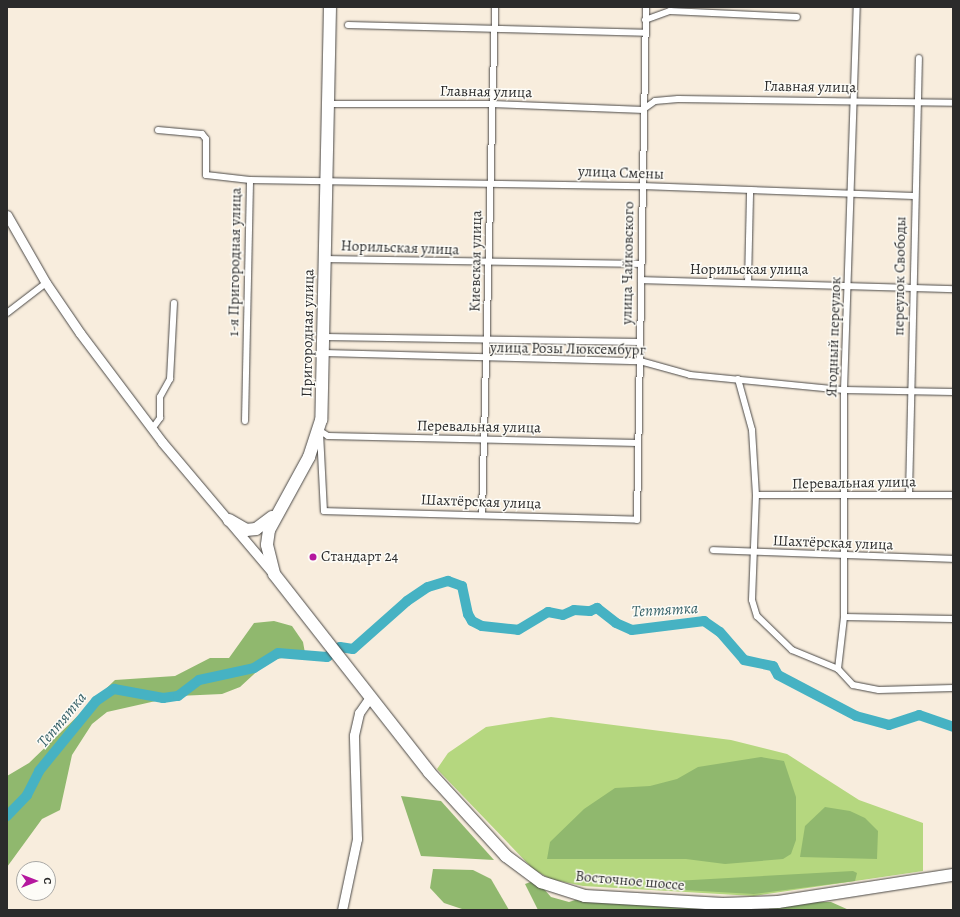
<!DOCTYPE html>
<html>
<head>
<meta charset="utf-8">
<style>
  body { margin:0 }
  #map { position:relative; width:960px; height:917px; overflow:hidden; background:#f8eddd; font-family:Alegreya,serif }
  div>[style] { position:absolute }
  .green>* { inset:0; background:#b5d77f }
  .forest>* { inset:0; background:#90b86e }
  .river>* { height:10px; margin:-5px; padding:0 5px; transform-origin:5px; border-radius:5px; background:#46b2c3 }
  .roads { filter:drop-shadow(0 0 1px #4a4846) drop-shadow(0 0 1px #4a4846) }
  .street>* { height:6px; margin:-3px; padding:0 3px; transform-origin:3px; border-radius:3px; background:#fff }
  .secondary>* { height:9px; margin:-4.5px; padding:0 4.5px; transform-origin:4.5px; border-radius:4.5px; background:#fff }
  .highway>* { height:12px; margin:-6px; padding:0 6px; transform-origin:6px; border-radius:6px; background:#fff }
  .dots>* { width:11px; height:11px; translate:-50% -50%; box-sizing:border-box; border:2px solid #fdfcf7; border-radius:50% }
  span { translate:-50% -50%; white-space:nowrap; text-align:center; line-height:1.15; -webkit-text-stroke:3px #fdfcf7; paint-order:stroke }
  .street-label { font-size:15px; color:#2b2b2b }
  .poi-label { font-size:15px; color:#2b2b2b }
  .left { translate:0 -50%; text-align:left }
  .water-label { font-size:16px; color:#366168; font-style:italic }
  .frame { position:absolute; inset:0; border:8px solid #2b2b2b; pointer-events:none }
  .north { position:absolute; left:16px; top:861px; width:40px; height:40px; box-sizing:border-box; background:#fdfcf7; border:1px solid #a9a8a5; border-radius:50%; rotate:90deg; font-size:11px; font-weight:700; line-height:16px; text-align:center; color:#2b2b2b }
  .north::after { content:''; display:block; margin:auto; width:14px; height:18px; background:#b5179e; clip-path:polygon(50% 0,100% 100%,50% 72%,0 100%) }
</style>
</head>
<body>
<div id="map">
  <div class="green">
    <div style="clip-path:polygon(551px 717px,731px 740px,787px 754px,859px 800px,923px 823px,923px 871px,754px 896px,583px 886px,550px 879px,533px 869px,437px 769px,448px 753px,486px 727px)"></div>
  </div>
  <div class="forest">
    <div style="clip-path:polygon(274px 621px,292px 626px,303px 642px,305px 653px,268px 661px,240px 687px,222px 694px,178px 696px,107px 712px,92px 724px,72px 755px,60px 810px,42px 819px,7px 867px,7px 776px,29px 763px,115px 680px,175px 676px,210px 658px,229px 658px,254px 623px)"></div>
    <div style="clip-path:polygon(761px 757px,784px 761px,796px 797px,796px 840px,791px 854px,783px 859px,725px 864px,686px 859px,547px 859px,550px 842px,584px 809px,615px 788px,650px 786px,677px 779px,698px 767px)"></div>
    <div style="clip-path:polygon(401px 796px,441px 801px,494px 860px,421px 856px)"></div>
    <div style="clip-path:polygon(825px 807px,850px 811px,865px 818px,878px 831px,877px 859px,800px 857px,805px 826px)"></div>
    <div style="clip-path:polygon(433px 869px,473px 870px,491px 879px,509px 910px,465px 910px,444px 903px,430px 888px)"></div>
    <div style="clip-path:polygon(853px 871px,857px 873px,855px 881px,754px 894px,665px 889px,659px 888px,657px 882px)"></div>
    <div style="clip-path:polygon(536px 880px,551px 897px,569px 902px,591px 895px,753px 903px,757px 910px,538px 910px,525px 884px)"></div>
    <div style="clip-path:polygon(773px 902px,831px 902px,849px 910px,768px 910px)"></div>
  </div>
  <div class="river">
    <div style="left:7px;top:816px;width:29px;rotate:-46deg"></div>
    <div style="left:27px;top:795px;width:27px;rotate:-63deg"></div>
    <div style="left:39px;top:771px;width:90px;rotate:-50.8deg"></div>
    <div style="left:96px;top:701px;width:22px;rotate:-34deg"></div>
    <div style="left:114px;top:689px;width:50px;rotate:10.4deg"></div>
    <div style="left:163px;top:698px;width:15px;rotate:-8deg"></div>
    <div style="left:178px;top:696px;width:26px;rotate:-37deg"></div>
    <div style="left:199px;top:680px;width:56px;rotate:-12.3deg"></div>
    <div style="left:254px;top:668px;width:28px;rotate:-32deg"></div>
    <div style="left:278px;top:653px;width:49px;rotate:4.7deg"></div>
    <div style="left:327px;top:657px;width:16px;rotate:-38deg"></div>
    <div style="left:340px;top:647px;width:13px;rotate:9deg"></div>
    <div style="left:353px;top:649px;width:72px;rotate:-41.6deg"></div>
    <div style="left:407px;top:601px;width:25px;rotate:-34deg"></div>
    <div style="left:428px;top:587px;width:21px;rotate:-17deg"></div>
    <div style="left:448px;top:581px;width:15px;rotate:20deg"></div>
    <div style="left:462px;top:586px;width:29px;rotate:78deg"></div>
    <div style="left:468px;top:614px;width:8px;rotate:60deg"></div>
    <div style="left:472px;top:621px;width:11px;rotate:27deg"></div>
    <div style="left:482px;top:626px;width:36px;rotate:6deg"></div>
    <div style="left:518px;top:630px;width:35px;rotate:-31deg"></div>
    <div style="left:548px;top:612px;width:15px;rotate:11deg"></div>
    <div style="left:563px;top:615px;width:12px;rotate:-24deg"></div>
    <div style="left:574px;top:610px;width:16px;rotate:4deg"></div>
    <div style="left:590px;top:611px;width:8px;rotate:-23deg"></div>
    <div style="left:597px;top:608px;width:24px;rotate:38deg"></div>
    <div style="left:616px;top:623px;width:17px;rotate:24deg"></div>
    <div style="left:632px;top:630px;width:73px;rotate:-7.1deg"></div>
    <div style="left:704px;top:621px;width:19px;rotate:35deg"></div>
    <div style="left:720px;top:632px;width:37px;rotate:49deg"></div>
    <div style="left:744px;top:660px;width:30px;rotate:12deg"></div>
    <div style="left:773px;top:666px;width:10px;rotate:61deg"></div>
    <div style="left:778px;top:675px;width:88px;rotate:27.7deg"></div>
    <div style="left:856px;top:716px;width:34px;rotate:15deg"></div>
    <div style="left:889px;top:725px;width:32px;rotate:-18deg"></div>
    <div style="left:919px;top:715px;width:36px;rotate:19deg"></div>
  </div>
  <div class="roads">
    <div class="street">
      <div style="left:645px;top:20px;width:27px;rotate:-20deg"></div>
      <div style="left:670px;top:11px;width:127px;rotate:2.7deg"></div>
      <div style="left:348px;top:25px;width:297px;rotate:1.5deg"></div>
      <div style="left:328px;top:104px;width:164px"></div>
      <div style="left:492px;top:104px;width:152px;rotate:2.3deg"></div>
      <div style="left:645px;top:108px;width:12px;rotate:-35deg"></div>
      <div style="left:655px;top:101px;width:23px;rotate:-5deg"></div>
      <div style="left:678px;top:99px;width:275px;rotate:0.8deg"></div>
      <div style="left:158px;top:130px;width:44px;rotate:5.2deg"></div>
      <div style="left:202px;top:134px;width:6px;rotate:51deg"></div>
      <div style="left:206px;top:139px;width:36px;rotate:90deg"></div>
      <div style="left:206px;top:175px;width:44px;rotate:6.5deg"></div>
      <div style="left:326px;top:259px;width:315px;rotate:0.9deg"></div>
      <div style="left:641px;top:280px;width:312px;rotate:1.7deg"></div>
      <div style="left:748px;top:283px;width:91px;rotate:-88.7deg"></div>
      <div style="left:7px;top:313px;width:49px;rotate:-37.6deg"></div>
      <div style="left:325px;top:337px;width:315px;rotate:0.9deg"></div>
      <div style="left:324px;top:353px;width:316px;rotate:1.5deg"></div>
      <div style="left:640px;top:361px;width:52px;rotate:15.6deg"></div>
      <div style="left:690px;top:375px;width:155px;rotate:5.6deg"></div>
      <div style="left:844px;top:390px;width:109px;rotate:1.1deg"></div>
      <div style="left:738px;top:379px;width:53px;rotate:74.6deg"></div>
      <div style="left:752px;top:430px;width:65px;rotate:86.5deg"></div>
      <div style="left:756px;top:495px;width:105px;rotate:92.2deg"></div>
      <div style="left:752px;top:600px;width:17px;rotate:73deg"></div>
      <div style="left:757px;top:616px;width:49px;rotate:44.2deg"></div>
      <div style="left:792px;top:650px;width:50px;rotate:22.4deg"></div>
      <div style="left:838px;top:669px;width:22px;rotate:47deg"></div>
      <div style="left:853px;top:685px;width:26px;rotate:11deg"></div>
      <div style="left:879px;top:690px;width:74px;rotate:-1.5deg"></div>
      <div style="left:245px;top:421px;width:241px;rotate:-88.8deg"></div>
      <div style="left:250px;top:180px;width:392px;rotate:0.9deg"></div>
      <div style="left:642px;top:186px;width:272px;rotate:2.1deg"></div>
      <div style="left:152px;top:429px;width:14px;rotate:-54deg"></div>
      <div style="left:160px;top:418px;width:21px;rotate:-90deg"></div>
      <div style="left:160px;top:397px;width:21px;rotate:-61deg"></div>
      <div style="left:170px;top:379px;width:76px;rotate:-87deg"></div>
      <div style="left:320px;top:431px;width:9px;rotate:32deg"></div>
      <div style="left:328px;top:436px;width:310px;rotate:1.3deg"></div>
      <div style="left:320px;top:433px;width:78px;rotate:87.1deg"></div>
      <div style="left:324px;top:511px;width:313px;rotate:1.6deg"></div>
      <div style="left:637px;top:520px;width:513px;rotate:-88.99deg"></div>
      <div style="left:756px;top:495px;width:197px"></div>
      <div style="left:909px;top:495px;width:437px;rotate:-88.7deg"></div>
      <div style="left:482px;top:515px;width:508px;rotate:-88.53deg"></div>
      <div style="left:713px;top:550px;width:240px;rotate:2.1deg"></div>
      <div style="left:844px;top:617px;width:109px;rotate:1.1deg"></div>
      <div style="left:838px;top:669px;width:52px;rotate:-83.4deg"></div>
      <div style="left:844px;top:617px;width:227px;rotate:-90deg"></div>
      <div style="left:844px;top:390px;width:383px;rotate:-88.1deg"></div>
    </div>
    <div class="secondary">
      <div style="left:7px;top:215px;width:78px;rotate:60.2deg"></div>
      <div style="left:46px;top:283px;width:60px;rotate:55.8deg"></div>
      <div style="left:80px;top:333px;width:136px;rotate:53deg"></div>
      <div style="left:162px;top:442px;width:170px;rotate:49.8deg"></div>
      <div style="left:342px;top:910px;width:73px;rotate:-78.1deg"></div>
      <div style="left:357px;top:839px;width:104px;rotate:-91.7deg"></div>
      <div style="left:354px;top:735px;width:23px;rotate:-77deg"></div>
      <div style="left:359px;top:713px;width:19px;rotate:-55deg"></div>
    </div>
    <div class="highway">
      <div style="left:330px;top:7px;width:413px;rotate:91.2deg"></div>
      <div style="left:321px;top:420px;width:39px;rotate:108deg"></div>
      <div style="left:309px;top:457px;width:83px;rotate:118.7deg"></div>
      <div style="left:269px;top:530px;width:15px;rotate:98deg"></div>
      <div style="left:267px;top:545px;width:30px;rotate:76deg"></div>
      <div style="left:274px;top:574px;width:251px;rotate:51.9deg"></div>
      <div style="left:429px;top:772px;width:114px;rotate:47.5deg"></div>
      <div style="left:506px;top:856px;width:44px;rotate:36.6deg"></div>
      <div style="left:541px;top:882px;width:46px;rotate:17.7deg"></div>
      <div style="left:585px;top:896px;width:138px;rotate:3.3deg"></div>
      <div style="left:723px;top:904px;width:55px;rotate:-2.1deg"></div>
      <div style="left:778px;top:902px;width:177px;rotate:-8.8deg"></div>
      <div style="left:229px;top:520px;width:20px;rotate:30deg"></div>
      <div style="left:246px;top:530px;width:10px;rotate:-6deg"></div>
      <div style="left:256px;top:529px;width:20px;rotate:-37deg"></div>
    </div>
  </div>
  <div class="dots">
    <div style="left:313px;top:557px;background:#b5179e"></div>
  </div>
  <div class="street-label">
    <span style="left:810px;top:87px;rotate:1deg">Главная улица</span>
    <span style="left:486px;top:92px;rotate:1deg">Главная улица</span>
    <span style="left:621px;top:173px;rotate:2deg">улица Смены</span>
    <span style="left:400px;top:248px;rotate:2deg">Норильская улица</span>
    <span style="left:476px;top:261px;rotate:-89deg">Киевская улица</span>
    <span style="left:235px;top:262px;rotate:-89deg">1-я Пригородная улица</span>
    <span style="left:628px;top:263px;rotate:-89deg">улица Чайковского</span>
    <span style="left:749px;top:270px">Норильская улица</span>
    <span style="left:900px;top:276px;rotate:-89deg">переулок Свободы</span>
    <span style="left:308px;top:333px;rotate:-89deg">Пригородная улица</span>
    <span style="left:834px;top:337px;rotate:-88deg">Ягодный переулок</span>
    <span style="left:568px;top:349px;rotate:1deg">улица Розы Люксембург</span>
    <span style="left:479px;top:427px;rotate:1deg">Перевальная улица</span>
    <span style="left:854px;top:483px;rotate:-1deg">Перевальная улица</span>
    <span style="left:481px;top:502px;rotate:2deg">Шахтёрская улица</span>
    <span style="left:833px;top:543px;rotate:2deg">Шахтёрская улица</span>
    <span style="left:630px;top:881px;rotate:5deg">Восточное шоссе</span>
  </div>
  <div class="poi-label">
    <span class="left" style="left:321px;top:557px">Стандарт 24</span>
  </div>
  <div class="water-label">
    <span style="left:665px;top:610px;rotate:-3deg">Тептятка</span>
    <span style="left:62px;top:720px;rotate:-50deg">Тептятка</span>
  </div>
  <div class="frame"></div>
  <div class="north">С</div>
</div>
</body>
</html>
